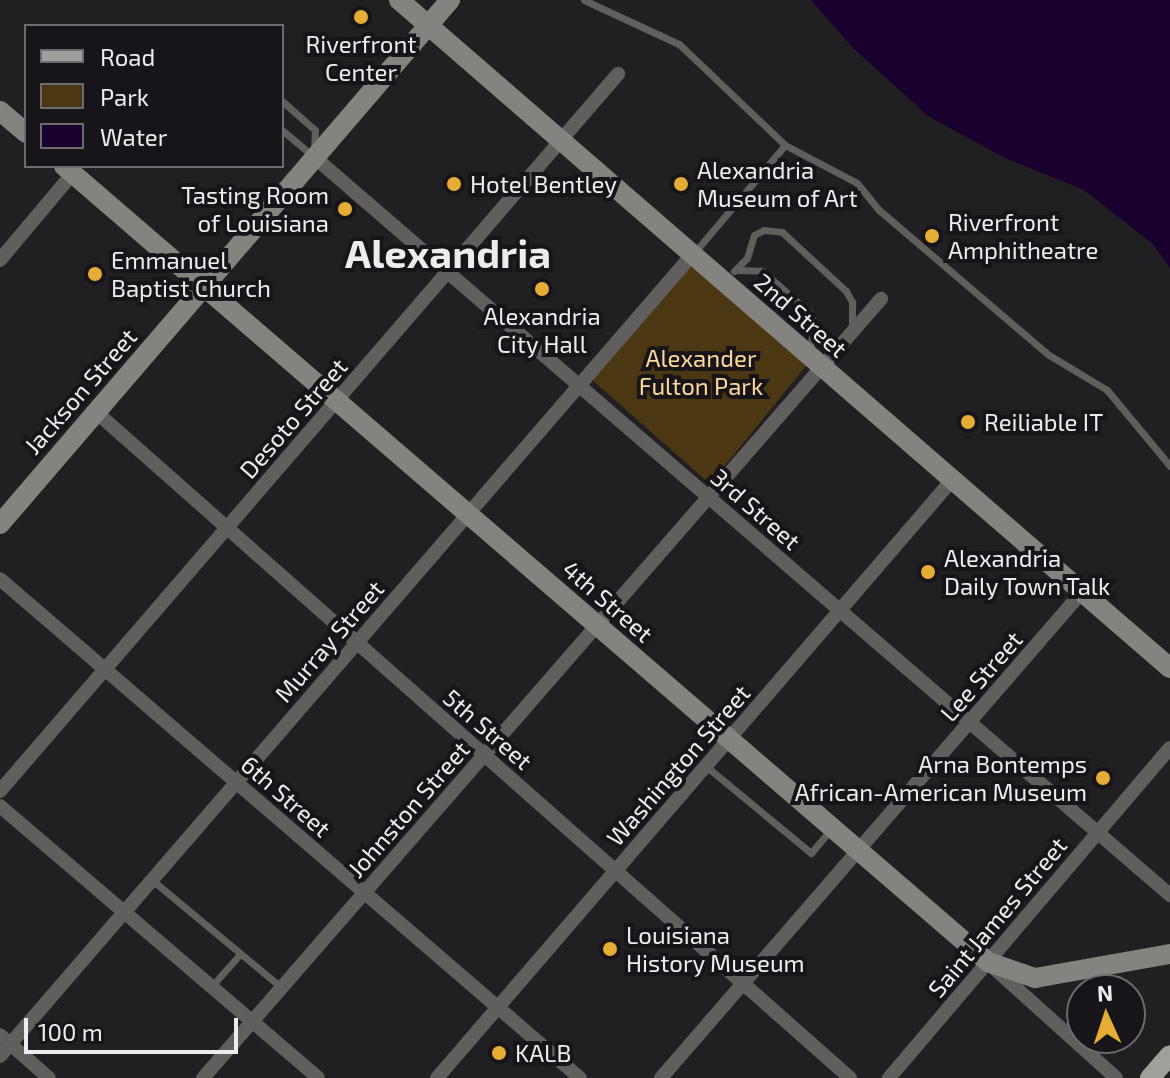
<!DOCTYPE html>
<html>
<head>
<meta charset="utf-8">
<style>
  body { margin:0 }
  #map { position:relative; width:1170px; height:1078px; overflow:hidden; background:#201f22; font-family:"Exo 2",sans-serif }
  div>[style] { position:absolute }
  .green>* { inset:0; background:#4b3812 }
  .water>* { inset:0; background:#1a002f }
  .service>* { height:7px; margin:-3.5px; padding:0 3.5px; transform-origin:3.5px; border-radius:3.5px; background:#605f5d }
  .minor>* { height:14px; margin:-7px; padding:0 7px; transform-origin:7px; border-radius:7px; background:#605f5d }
  .secondary>* { height:20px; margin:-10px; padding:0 10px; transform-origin:10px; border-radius:10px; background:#848380 }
  .primary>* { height:20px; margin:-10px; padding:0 10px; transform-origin:10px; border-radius:10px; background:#a19f9b }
  .dots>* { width:22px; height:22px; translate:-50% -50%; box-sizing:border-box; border:4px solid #171519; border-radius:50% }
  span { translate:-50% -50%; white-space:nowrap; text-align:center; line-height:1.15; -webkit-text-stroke:8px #171519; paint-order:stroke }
  .poi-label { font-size:24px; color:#edecef }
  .left { translate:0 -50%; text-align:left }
  .right { translate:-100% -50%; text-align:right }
  .street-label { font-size:24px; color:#edecef }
  .park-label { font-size:24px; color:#fcd99a }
  .town-label { font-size:40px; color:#edecef; font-weight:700 }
  .legend { position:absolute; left:24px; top:24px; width:260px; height:144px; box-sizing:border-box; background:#171519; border:2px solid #6d6b6f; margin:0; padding:10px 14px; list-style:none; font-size:24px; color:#edecef }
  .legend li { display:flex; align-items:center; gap:16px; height:40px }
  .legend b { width:40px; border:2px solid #6d6b6f }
  .north { position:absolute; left:1066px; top:974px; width:80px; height:80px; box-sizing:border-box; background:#171519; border:2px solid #6d6b6f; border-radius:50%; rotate:357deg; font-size:22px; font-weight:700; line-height:32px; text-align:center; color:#edecef }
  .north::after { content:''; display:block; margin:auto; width:28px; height:36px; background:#e5ad35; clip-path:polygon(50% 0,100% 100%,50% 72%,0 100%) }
  .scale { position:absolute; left:24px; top:1018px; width:214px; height:36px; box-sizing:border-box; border:4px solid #edecef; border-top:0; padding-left:10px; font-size:24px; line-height:28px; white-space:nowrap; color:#edecef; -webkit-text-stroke:6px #171519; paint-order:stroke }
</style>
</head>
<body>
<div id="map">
  <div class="green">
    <div style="clip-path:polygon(692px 257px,810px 361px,710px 484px,590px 378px)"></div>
  </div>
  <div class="water">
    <div style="clip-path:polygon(811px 0,1170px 0,1170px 268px,1153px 244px,1084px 190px,1005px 158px,928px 116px,853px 48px)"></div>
  </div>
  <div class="service">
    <div style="left:584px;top:0;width:105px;rotate:24.9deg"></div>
    <div style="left:679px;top:44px;width:146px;rotate:43.6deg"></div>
    <div style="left:785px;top:145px;width:81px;rotate:27.8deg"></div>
    <div style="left:857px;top:183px;width:35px;rotate:51deg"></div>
    <div style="left:879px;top:210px;width:223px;rotate:40.5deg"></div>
    <div style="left:1049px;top:355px;width:68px;rotate:31.1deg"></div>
    <div style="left:1107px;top:390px;width:99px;rotate:50.3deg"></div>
    <div style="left:282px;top:101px;width:44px;rotate:41.3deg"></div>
    <div style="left:315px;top:130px;width:19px;rotate:93deg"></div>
    <div style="left:282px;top:130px;width:40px;rotate:40deg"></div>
    <div style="left:694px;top:253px;width:141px;rotate:-49.9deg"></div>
    <div style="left:737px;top:270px;width:25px;rotate:2deg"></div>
    <div style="left:762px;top:271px;width:62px;rotate:41.1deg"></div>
    <div style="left:809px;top:312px;width:13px;rotate:67deg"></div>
    <div style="left:814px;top:324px;width:25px;rotate:99deg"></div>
    <div style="left:734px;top:271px;width:18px;rotate:-45deg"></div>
    <div style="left:747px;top:258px;width:24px;rotate:-73deg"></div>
    <div style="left:754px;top:235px;width:11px;rotate:-27deg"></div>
    <div style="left:764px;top:230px;width:18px;rotate:6deg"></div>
    <div style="left:782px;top:232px;width:87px;rotate:42.7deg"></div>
    <div style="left:846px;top:291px;width:13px;rotate:61deg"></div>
    <div style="left:852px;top:302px;width:25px;rotate:90deg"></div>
    <div style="left:707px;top:767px;width:135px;rotate:39.6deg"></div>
    <div style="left:811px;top:853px;width:30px;rotate:-50deg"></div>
    <div style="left:152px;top:880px;width:169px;rotate:39.7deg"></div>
    <div style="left:211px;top:987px;width:44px;rotate:-48.7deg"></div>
  </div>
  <div class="minor">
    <div style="left:313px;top:156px;width:1132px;rotate:40.77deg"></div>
    <div style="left:0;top:260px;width:114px;rotate:-50deg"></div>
    <div style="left:96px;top:412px;width:1006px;rotate:41.45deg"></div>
    <div style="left:0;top:579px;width:765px;rotate:40.71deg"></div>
    <div style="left:0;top:791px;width:947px;rotate:-49.24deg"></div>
    <div style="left:0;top:806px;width:418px;rotate:40.5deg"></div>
    <div style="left:994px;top:968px;width:164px;rotate:42deg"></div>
    <div style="left:0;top:1035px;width:65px;rotate:41.3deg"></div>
    <div style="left:0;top:1056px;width:1059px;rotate:-49.18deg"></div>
    <div style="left:203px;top:1078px;width:1033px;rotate:-48.97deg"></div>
    <div style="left:437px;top:1078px;width:789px;rotate:-49.26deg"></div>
    <div style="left:661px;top:1078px;width:643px;rotate:-49.1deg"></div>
    <div style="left:889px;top:1078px;width:433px;rotate:-49.6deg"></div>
  </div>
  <div class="secondary">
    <div style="left:399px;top:0;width:1020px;rotate:40.91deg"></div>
    <div style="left:0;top:111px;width:34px;rotate:40deg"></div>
    <div style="left:64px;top:166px;width:1220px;rotate:40.74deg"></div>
    <div style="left:988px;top:962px;width:50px;rotate:18.8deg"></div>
    <div style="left:1035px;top:978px;width:137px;rotate:-10.1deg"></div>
    <div style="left:0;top:524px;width:691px;rotate:-49.34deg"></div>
  </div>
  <div class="primary">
    <div style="left:1150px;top:1078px;width:30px;rotate:-49deg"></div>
  </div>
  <div class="dots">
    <div style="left:361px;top:17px;background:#e5ad35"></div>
    <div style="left:454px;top:184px;background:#e5ad35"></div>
    <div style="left:681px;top:184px;background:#e5ad35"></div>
    <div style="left:345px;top:209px;background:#e5ad35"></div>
    <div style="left:932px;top:236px;background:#e5ad35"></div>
    <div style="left:95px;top:274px;background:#e5ad35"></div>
    <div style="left:542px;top:289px;background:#e5ad35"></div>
    <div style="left:968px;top:422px;background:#e5ad35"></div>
    <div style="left:928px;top:572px;background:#e5ad35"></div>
    <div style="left:1103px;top:778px;background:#e5ad35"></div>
    <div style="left:610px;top:949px;background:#e5ad35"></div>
    <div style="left:499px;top:1053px;background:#e5ad35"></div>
  </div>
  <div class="poi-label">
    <span style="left:361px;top:58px">Riverfront<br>Center</span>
    <span class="left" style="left:697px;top:184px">Alexandria<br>Museum of Art</span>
    <span class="left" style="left:470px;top:184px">Hotel Bentley</span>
    <span class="right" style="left:329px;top:209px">Tasting Room<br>of Louisiana</span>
    <span class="left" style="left:948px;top:236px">Riverfront<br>Amphitheatre</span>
    <span class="left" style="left:111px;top:274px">Emmanuel<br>Baptist Church</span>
    <span style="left:542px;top:330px">Alexandria<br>City Hall</span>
    <span class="left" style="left:984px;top:422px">Reiliable IT</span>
    <span class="left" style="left:944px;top:572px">Alexandria<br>Daily Town Talk</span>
    <span class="right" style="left:1087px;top:778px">Arna Bontemps<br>African-American Museum</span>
    <span class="left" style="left:626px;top:949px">Louisiana<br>History Museum</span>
    <span class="left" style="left:515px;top:1053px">KALB</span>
  </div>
  <div class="street-label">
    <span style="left:801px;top:315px;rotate:41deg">2nd Street</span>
    <span style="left:80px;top:391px;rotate:-49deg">Jackson Street</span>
    <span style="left:293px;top:418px;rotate:-49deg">Desoto Street</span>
    <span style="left:756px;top:509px;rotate:41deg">3rd Street</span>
    <span style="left:608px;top:601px;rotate:41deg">4th Street</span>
    <span style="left:329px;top:641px;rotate:-49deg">Murray Street</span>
    <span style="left:981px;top:676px;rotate:-49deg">Lee Street</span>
    <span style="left:488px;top:729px;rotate:41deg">5th Street</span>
    <span style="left:678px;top:765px;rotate:-49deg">Washington Street</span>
    <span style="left:286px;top:796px;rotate:41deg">6th Street</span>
    <span style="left:408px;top:809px;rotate:-49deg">Johnston Street</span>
    <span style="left:997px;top:917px;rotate:-50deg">Saint James Street</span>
  </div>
  <div class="park-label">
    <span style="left:701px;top:372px">Alexander<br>Fulton Park</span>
  </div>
  <div class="town-label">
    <span style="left:448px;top:252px">Alexandria</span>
  </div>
  <ul class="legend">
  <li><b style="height:10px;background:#a19f9b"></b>Road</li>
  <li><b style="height:22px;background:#4b3812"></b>Park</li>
  <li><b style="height:22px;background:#1a002f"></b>Water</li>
  </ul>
  <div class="north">N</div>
  <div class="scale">100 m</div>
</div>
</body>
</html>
